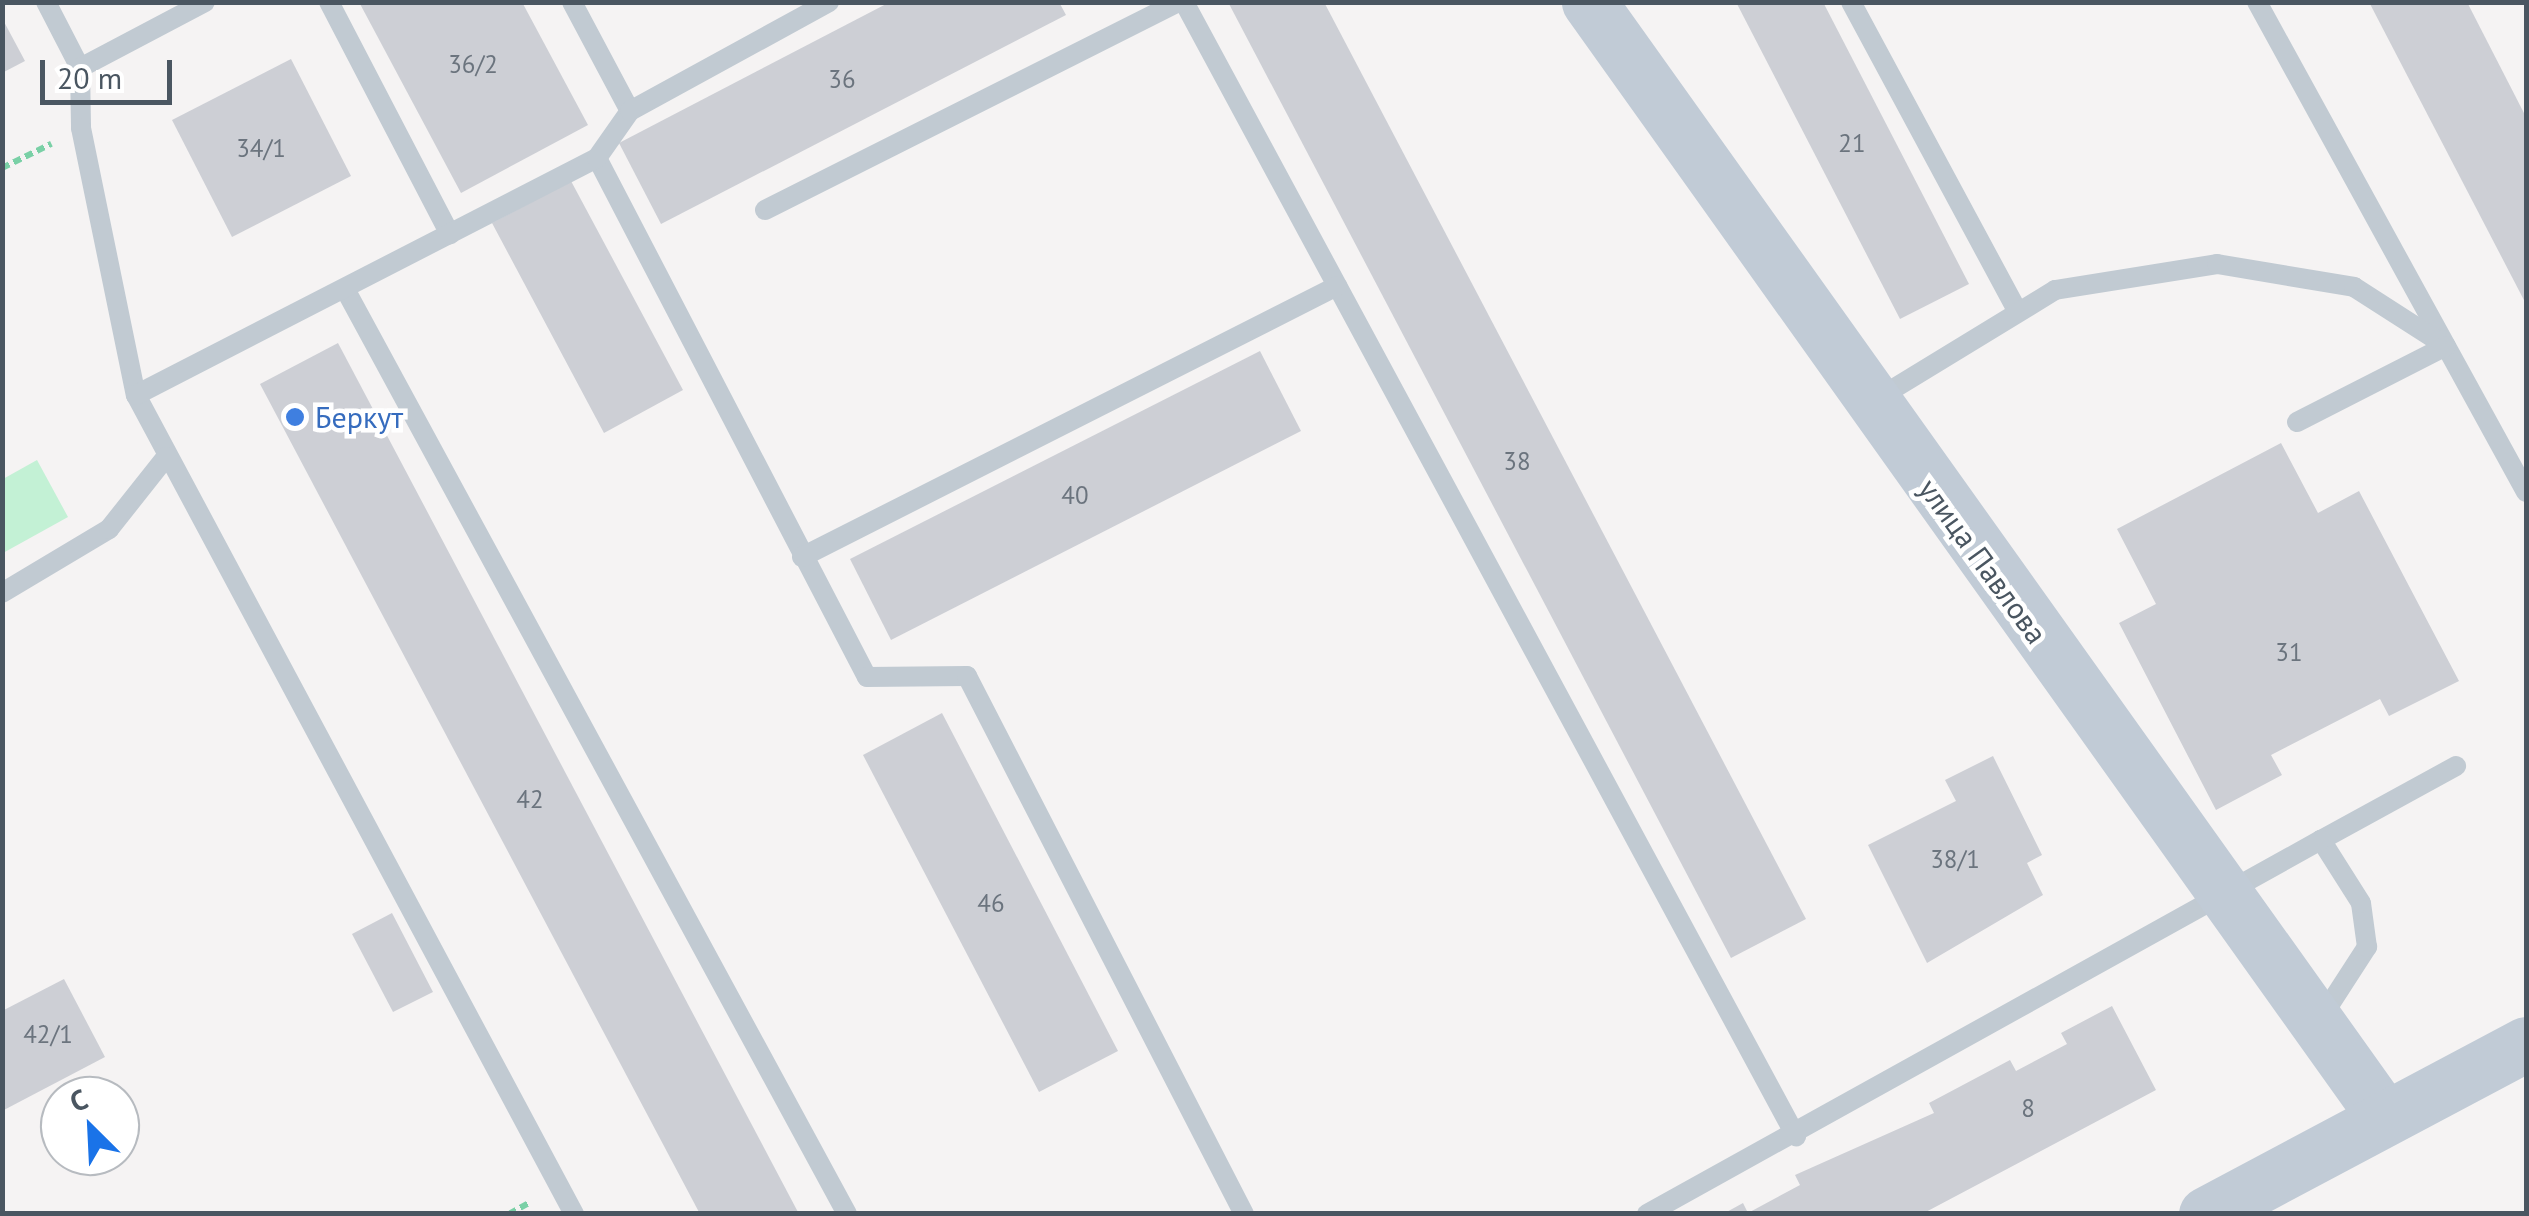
<!DOCTYPE html>
<html>
<head>
<meta charset="utf-8">
<style>
  body { margin:0 }
  #map { position:relative; width:2529px; height:1216px; overflow:hidden; background:#f5f3f3; font-family:"PT Sans",sans-serif }
  div>[style] { position:absolute }
  .green>* { inset:0; background:#c3f1d5 }
  .building>* { inset:0; background:#cdcfd5 }
  .path>* { height:6px; margin-top:-3px; transform-origin:0; background:repeating-linear-gradient(90deg,#7ad0a6 0 8px,transparent 0 13px) }
  .lane>* { height:20px; margin:-10px; padding:0 10px; transform-origin:10px; border-radius:10px; background:#c1cad2 }
  .secondary>* { height:55px; margin:-27.5px; padding:0 27.5px; transform-origin:27.5px; border-radius:27.5px; background:#c1cbd6 }
  .dots>* { width:28px; height:28px; translate:-50% -50%; box-sizing:border-box; border:5px solid #fff; border-radius:50% }
  span { translate:-50% -50%; white-space:nowrap; text-align:center; line-height:1.15; -webkit-text-stroke:9px #fff; paint-order:stroke }
  .number-label { font-size:25px; color:#6b747e }
  .number-label span { -webkit-text-stroke-width:0 }
  .shop-label { font-size:30px; color:#366cbe }
  .left { translate:0 -50%; text-align:left }
  .street-label { font-size:30px; color:#4a5661 }
  .frame { position:absolute; inset:0; border:5px solid #4a5661; pointer-events:none }
  .north { position:absolute; left:40px; top:1076px; width:100px; height:100px; box-sizing:border-box; background:#fff; border:2px solid #b7bbc0; border-radius:50%; rotate:336deg; font-size:28px; font-weight:700; line-height:40px; text-align:center; color:#4a5661 }
  .north::after { content:''; display:block; margin:auto; width:35px; height:45px; background:#1a73e8; clip-path:polygon(50% 0,100% 100%,50% 72%,0 100%) }
  .scale { position:absolute; left:40px; top:60px; width:132px; height:45px; box-sizing:border-box; border:5px solid #4a5661; border-top:0; padding-left:12px; font-size:30px; line-height:35px; white-space:nowrap; color:#4a5661; -webkit-text-stroke:8px #fff; paint-order:stroke }
</style>
</head>
<body>
<div id="map">
  <div class="green">
    <div style="clip-path:polygon(37px 460px,68px 517px,3px 553px,3px 479px)"></div>
  </div>
  <div class="building">
    <div style="clip-path:polygon(359px 2px,522px 2px,588px 125px,461px 193px)"></div>
    <div style="clip-path:polygon(890px 2px,1059px 2px,1066px 15px,661px 224px,619px 143px)"></div>
    <div style="clip-path:polygon(1228px 2px,1324px 2px,1806px 919px,1731px 958px)"></div>
    <div style="clip-path:polygon(1736px 2px,1823px 2px,1969px 284px,1900px 319px)"></div>
    <div style="clip-path:polygon(2369px 2px,2467px 2px,2526px 117px,2526px 304px)"></div>
    <div style="clip-path:polygon(2px 18px,25px 61px,2px 73px)"></div>
    <div style="clip-path:polygon(291px 59px,351px 176px,232px 237px,172px 120px)"></div>
    <div style="clip-path:polygon(571px 181px,683px 390px,604px 433px,492px 223px)"></div>
    <div style="clip-path:polygon(338px 343px,799px 1214px,700px 1214px,260px 384px)"></div>
    <div style="clip-path:polygon(1260px 351px,1301px 431px,891px 640px,850px 559px)"></div>
    <div style="clip-path:polygon(2281px 443px,2318px 513px,2359px 491px,2459px 681px,2389px 716px,2380px 699px,2271px 755px,2282px 775px,2216px 810px,2119px 623px,2156px 604px,2117px 529px)"></div>
    <div style="clip-path:polygon(942px 713px,1118px 1051px,1039px 1092px,863px 755px)"></div>
    <div style="clip-path:polygon(1993px 756px,2042px 855px,2027px 863px,2043px 895px,1927px 963px,1868px 845px,1956px 801px,1945px 780px)"></div>
    <div style="clip-path:polygon(392px 913px,433px 992px,393px 1012px,352px 934px)"></div>
    <div style="clip-path:polygon(64px 979px,105px 1057px,2px 1111px,2px 1011px)"></div>
    <div style="clip-path:polygon(2112px 1006px,2156px 1090px,1922px 1214px,1723px 1214px,1743px 1203px,1748px 1213px,1800px 1185px,1795px 1175px,1934px 1113px,1929px 1103px,2010px 1060px,2016px 1071px,2067px 1044px,2061px 1033px)"></div>
  </div>
  <div class="path">
    <div style="left:2px;top:168px;width:55px;rotate:-26.1deg"></div>
    <div style="left:509px;top:1214px;width:25px;rotate:-29deg"></div>
  </div>
  <div class="lane">
    <div style="left:46px;top:2px;width:74px;rotate:62.7deg"></div>
    <div style="left:80px;top:68px;width:60px;rotate:89deg"></div>
    <div style="left:81px;top:128px;width:273px;rotate:78.4deg"></div>
    <div style="left:136px;top:395px;width:929px;rotate:61.86deg"></div>
    <div style="left:329px;top:2px;width:262px;rotate:62.5deg"></div>
    <div style="left:572px;top:2px;width:123px;rotate:62deg"></div>
    <div style="left:1184px;top:2px;width:1289px;rotate:61.65deg"></div>
    <div style="left:1851px;top:2px;width:352px;rotate:61.7deg"></div>
    <div style="left:2257px;top:2px;width:559px;rotate:61.23deg"></div>
    <div style="left:80px;top:68px;width:141px;rotate:-27.8deg"></div>
    <div style="left:597px;top:158px;width:585px;rotate:62.52deg"></div>
    <div style="left:867px;top:677px;width:100px;rotate:-0.6deg"></div>
    <div style="left:967px;top:676px;width:605px;rotate:62.76deg"></div>
    <div style="left:765px;top:210px;width:462px;rotate:-26.7deg"></div>
    <div style="left:345px;top:289px;width:1052px;rotate:61.51deg"></div>
    <div style="left:136px;top:395px;width:518px;rotate:-27.21deg"></div>
    <div style="left:597px;top:158px;width:57px;rotate:-54.9deg"></div>
    <div style="left:630px;top:111px;width:227px;rotate:-28.7deg"></div>
    <div style="left:1875px;top:400px;width:211px;rotate:-31.4deg"></div>
    <div style="left:2055px;top:290px;width:164px;rotate:-9.1deg"></div>
    <div style="left:2217px;top:264px;width:139px;rotate:9.5deg"></div>
    <div style="left:2354px;top:287px;width:109px;rotate:32.7deg"></div>
    <div style="left:2297px;top:422px;width:167px;rotate:-27deg"></div>
    <div style="left:802px;top:557px;width:600px;rotate:-26.86deg"></div>
    <div style="left:2px;top:593px;width:125px;rotate:-30.9deg"></div>
    <div style="left:109px;top:529px;width:92px;rotate:-51.6deg"></div>
    <div style="left:2321px;top:1018px;width:85px;rotate:-57.1deg"></div>
    <div style="left:2367px;top:947px;width:44px;rotate:-97.8deg"></div>
    <div style="left:2361px;top:903px;width:75px;rotate:-122.4deg"></div>
    <div style="left:2321px;top:840px;width:154px;rotate:-28.7deg"></div>
    <div style="left:1647px;top:1214px;width:771px;rotate:-29.03deg"></div>
  </div>
  <div class="secondary">
    <div style="left:1589px;top:2px;width:1367px;rotate:54.5deg"></div>
    <div style="left:2206px;top:1214px;width:362px;rotate:-28deg"></div>
  </div>
  <div class="dots">
    <div style="left:295px;top:417px;background:#3f7fe0"></div>
  </div>
  <div class="number-label">
    <span style="left:473px;top:64px">36/2</span>
    <span style="left:842px;top:79px">36</span>
    <span style="left:1852px;top:143px">21</span>
    <span style="left:261px;top:148px">34/1</span>
    <span style="left:1517px;top:461px">38</span>
    <span style="left:1075px;top:495px">40</span>
    <span style="left:2289px;top:652px">31</span>
    <span style="left:530px;top:799px">42</span>
    <span style="left:1955px;top:859px">38/1</span>
    <span style="left:991px;top:903px">46</span>
    <span style="left:48px;top:1034px">42/1</span>
    <span style="left:2028px;top:1108px">8</span>
  </div>
  <div class="shop-label">
    <span class="left" style="left:315px;top:417px">Беркут</span>
  </div>
  <div class="street-label">
    <span style="left:1983px;top:561px;rotate:54deg">улица Павлова</span>
  </div>
  <div class="frame"></div>
  <div class="north">С</div>
  <div class="scale">20 m</div>
</div>
</body>
</html>
